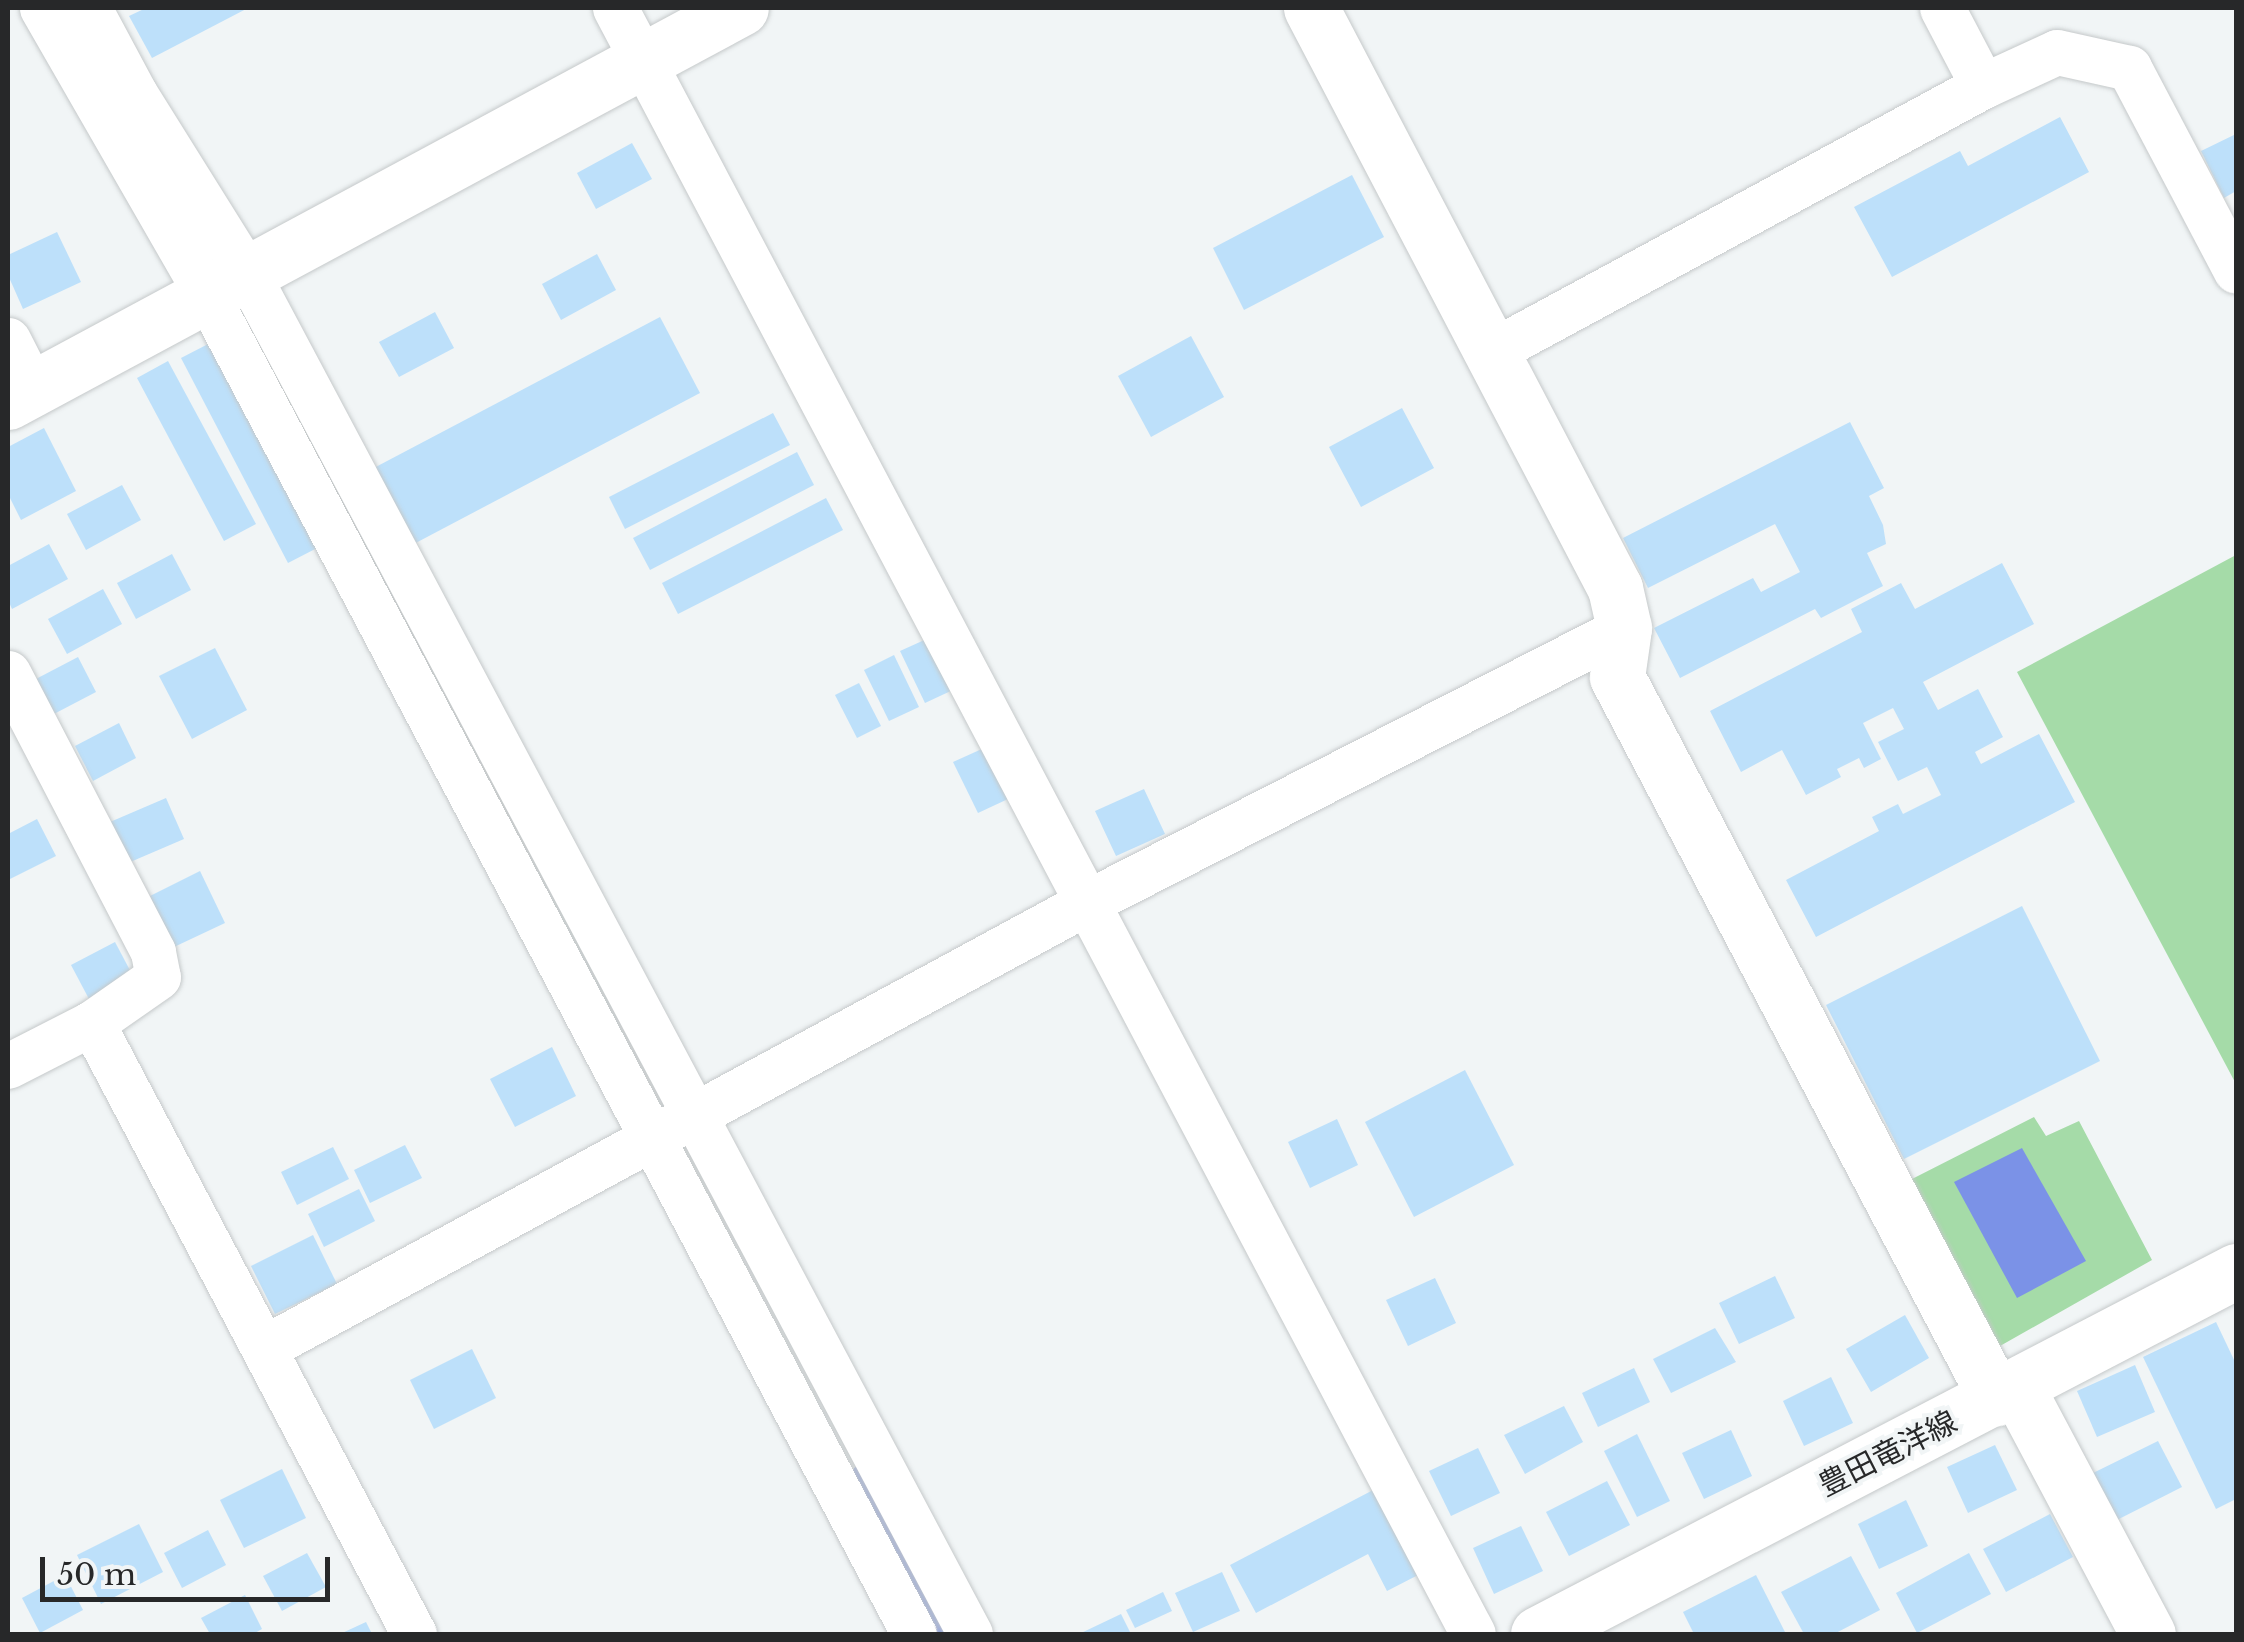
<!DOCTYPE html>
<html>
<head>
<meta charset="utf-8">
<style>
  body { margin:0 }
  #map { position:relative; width:2244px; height:1642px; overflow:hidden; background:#f1f5f6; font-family:"Libre Baskerville","Noto Sans JP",serif }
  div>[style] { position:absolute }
  .green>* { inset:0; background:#a5dba8 }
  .water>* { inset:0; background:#7b92e7 }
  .stream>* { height:11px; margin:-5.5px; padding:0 5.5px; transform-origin:5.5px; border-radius:5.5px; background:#7b92e7 }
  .building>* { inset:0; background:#bde0fa }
  .roads { filter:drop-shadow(0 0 2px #c5c9ca) drop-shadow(0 0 2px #c5c9ca) }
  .street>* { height:45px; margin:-22.5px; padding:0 22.5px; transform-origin:22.5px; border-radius:22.5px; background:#fff }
  .secondary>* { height:55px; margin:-27.5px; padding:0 27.5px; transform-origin:27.5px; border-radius:27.5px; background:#fff }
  span { translate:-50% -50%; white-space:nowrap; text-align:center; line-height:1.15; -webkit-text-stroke:8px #f1f5f6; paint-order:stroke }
  .street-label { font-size:30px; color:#272829 }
  .frame { position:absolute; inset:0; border:10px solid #272829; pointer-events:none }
  .scale { position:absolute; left:40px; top:1557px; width:290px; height:45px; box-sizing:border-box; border:5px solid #272829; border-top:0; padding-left:12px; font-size:30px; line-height:35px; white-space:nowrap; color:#272829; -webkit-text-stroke:8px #f1f5f6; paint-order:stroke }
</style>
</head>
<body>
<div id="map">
  <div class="green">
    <div style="clip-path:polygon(2236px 555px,2236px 1084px,2017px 672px)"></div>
    <div style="clip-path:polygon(2034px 1117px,2046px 1136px,2079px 1121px,2152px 1260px,2000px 1346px,1912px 1179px)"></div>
  </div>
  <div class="water">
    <div style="clip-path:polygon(2022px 1148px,2086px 1261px,2017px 1298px,1954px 1182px)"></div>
  </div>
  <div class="stream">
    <div style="left:858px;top:1471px;width:184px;rotate:62.2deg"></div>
  </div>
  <div class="building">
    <div style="clip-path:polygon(146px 8px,248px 8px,152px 58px,129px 16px)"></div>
    <div style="clip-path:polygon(2060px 117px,2089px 172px,1892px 277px,1854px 207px,1960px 151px,1968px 166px)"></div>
    <div style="clip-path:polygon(2236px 134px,2236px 191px,2224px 198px,2201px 151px)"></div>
    <div style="clip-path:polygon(632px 143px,652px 179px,596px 209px,577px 173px)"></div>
    <div style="clip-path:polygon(1352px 175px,1384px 237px,1244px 310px,1213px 248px)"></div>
    <div style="clip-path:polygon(57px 232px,81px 282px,23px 309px,8px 275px,8px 255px)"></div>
    <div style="clip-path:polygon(597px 254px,616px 290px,561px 320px,542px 284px)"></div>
    <div style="clip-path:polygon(435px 312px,454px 348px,399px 377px,379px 342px)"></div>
    <div style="clip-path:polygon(660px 317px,700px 393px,410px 546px,370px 470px)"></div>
    <div style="clip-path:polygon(1191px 336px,1224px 397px,1151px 437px,1118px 376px)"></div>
    <div style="clip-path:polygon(212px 342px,319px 547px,288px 563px,181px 358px)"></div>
    <div style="clip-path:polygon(168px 361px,256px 524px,224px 541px,137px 378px)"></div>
    <div style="clip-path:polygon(1402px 408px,1434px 468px,1361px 507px,1329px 447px)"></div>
    <div style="clip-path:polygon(773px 413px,790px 445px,625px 529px,609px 497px)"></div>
    <div style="clip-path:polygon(1850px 422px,1884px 488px,1869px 496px,1883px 525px,1886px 544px,1867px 553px,1883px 586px,1821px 618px,1815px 609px,1680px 678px,1654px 628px,1753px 578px,1761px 592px,1800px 572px,1775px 524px,1648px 588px,1623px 538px)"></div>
    <div style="clip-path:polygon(44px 428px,76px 491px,21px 520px,8px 494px,8px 447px)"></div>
    <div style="clip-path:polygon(797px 452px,814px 485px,650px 570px,633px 538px)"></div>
    <div style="clip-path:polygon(122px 485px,141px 520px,86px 550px,67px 514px)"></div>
    <div style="clip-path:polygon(826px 498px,843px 530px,678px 614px,662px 583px)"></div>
    <div style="clip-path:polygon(49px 544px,68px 579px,12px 609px,8px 600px,8px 566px)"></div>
    <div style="clip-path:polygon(172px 554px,191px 590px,136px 619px,117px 583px)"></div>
    <div style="clip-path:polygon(2002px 563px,2034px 624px,1923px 682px,1938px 710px,1978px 689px,2003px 737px,1975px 752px,1981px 764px,2039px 734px,2075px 802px,1816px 937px,1786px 880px,1879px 831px,1872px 817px,1898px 804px,1903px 814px,1941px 795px,1927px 767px,1898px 781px,1878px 742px,1904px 729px,1893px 708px,1863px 723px,1881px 759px,1864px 768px,1859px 758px,1837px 769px,1841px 777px,1806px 795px,1782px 750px,1741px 772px,1710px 711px,1862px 632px,1851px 609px,1901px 583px,1915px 609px)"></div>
    <div style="clip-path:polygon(103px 589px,122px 624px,67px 654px,48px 619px)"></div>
    <div style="clip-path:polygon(931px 637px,955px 689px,925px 703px,900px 651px)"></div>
    <div style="clip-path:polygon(215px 648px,247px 710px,192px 739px,159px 676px)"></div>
    <div style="clip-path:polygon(894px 655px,919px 707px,889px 721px,864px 670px)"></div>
    <div style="clip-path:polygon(78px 657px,96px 692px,52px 715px,34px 680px)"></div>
    <div style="clip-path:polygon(859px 683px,881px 726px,857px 738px,835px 695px)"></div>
    <div style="clip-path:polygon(119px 723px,136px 758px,93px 781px,75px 746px)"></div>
    <div style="clip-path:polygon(984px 748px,1008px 799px,978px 813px,953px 762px)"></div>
    <div style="clip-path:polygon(1144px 789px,1165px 834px,1116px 856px,1095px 811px)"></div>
    <div style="clip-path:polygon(166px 798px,184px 839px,128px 863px,110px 822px)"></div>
    <div style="clip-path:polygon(37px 819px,56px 856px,8px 880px,8px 834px)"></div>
    <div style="clip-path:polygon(200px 871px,225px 923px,174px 947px,150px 896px)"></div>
    <div style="clip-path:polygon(2022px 906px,2100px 1061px,1904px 1159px,1826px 1005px)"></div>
    <div style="clip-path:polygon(115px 942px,133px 976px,89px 999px,71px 965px)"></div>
    <div style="clip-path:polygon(552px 1047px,576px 1096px,515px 1127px,490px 1079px)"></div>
    <div style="clip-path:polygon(1465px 1070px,1514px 1165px,1414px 1217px,1365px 1122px)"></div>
    <div style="clip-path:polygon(1337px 1119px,1358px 1165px,1310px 1188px,1288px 1142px)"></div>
    <div style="clip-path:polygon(405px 1145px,422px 1178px,370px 1203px,354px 1170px)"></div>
    <div style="clip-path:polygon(333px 1147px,349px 1179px,297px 1205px,281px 1172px)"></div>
    <div style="clip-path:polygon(359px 1189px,375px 1221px,324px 1247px,308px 1214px)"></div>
    <div style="clip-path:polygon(313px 1235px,337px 1284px,275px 1314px,251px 1266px)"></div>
    <div style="clip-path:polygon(1775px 1276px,1795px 1318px,1739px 1344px,1719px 1303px)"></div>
    <div style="clip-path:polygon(1435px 1278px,1456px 1323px,1408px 1346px,1386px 1300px)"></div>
    <div style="clip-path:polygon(1905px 1315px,1929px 1358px,1871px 1392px,1846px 1349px)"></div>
    <div style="clip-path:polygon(2216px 1322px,2236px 1364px,2236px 1499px,2216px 1509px,2143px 1357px)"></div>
    <div style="clip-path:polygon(1715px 1328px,1736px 1362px,1671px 1393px,1653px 1359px)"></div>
    <div style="clip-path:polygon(472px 1349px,496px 1398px,434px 1429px,410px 1380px)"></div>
    <div style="clip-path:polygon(2135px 1365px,2155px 1412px,2097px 1437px,2077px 1391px)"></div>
    <div style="clip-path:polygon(1634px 1368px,1650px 1402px,1598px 1427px,1582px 1393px)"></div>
    <div style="clip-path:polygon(1831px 1377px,1853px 1423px,1804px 1446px,1783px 1401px)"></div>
    <div style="clip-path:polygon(1564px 1406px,1583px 1442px,1525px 1474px,1504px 1435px)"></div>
    <div style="clip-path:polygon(1731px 1430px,1752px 1476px,1704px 1499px,1682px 1453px)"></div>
    <div style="clip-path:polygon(1637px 1434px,1670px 1501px,1637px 1517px,1604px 1451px)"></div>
    <div style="clip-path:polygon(2158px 1441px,2182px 1487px,2113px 1522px,2089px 1475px)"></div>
    <div style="clip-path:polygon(1995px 1445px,2017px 1490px,1968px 1513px,1947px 1467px)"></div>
    <div style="clip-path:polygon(1478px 1448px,1500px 1493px,1451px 1516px,1429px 1471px)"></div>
    <div style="clip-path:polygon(282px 1469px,306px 1518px,244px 1548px,220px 1500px)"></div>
    <div style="clip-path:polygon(1607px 1481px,1630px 1525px,1569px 1556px,1546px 1512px)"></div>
    <div style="clip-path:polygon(1375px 1489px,1420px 1574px,1387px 1591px,1368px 1554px,1256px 1613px,1230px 1565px)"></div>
    <div style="clip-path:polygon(1906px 1500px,1928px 1546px,1879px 1569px,1858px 1524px)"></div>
    <div style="clip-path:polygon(2050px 1514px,2073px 1557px,2006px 1592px,1983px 1549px)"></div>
    <div style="clip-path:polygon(139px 1524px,163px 1572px,101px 1604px,77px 1555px)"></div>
    <div style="clip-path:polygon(1521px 1526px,1543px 1571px,1494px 1594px,1473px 1548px)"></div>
    <div style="clip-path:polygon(208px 1530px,226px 1565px,182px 1588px,164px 1553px)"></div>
    <div style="clip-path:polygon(307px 1553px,326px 1587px,282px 1611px,263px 1576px)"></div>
    <div style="clip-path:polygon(1969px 1553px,1991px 1594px,1917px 1633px,1896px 1593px)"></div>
    <div style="clip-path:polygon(1851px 1556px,1880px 1610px,1834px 1634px,1804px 1634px,1781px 1592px)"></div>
    <div style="clip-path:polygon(1222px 1572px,1240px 1611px,1193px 1632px,1175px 1593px)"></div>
    <div style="clip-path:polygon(65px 1575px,83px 1610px,40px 1633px,22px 1598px)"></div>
    <div style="clip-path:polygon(1756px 1575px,1786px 1634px,1694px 1634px,1683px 1612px)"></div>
    <div style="clip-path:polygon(1163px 1592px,1172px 1611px,1135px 1628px,1126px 1610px)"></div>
    <div style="clip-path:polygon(245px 1595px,262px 1629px,253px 1634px,210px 1634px,201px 1618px)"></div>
    <div style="clip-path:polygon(1121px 1614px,1131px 1634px,1079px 1634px)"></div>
    <div style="clip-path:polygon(366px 1622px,372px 1634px,340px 1634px)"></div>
  </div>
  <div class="roads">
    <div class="street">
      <div style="left:42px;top:8px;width:331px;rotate:60.1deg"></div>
      <div style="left:207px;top:295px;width:1514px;rotate:62.17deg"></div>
      <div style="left:89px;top:8px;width:98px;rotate:61.9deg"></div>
      <div style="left:135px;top:94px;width:211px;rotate:58deg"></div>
      <div style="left:247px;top:273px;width:1541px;rotate:62.02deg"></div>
      <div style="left:615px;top:8px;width:1838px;rotate:62.18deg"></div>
      <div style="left:1942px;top:8px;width:88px;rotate:62.3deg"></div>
      <div style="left:8px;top:340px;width:55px;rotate:63deg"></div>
      <div style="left:1489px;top:353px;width:562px;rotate:-28.39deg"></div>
      <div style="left:1983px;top:86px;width:81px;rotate:-24.7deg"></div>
      <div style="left:2057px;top:52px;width:74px;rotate:12.5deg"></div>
      <div style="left:2129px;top:68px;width:229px;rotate:62.2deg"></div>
      <div style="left:8px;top:673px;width:314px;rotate:62.5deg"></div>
      <div style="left:153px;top:952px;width:25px;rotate:79deg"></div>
      <div style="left:158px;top:977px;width:80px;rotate:145.1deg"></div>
      <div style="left:92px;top:1023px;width:94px;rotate:152.9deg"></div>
      <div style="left:92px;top:1023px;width:691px;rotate:62.21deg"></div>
      <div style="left:264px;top:1348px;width:935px;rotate:-28.43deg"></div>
      <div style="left:1086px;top:903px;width:604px;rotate:-27.07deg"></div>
    </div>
    <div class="secondary">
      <div style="left:1311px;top:8px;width:655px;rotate:62.34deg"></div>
      <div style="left:1615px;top:588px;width:41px;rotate:77.3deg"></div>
      <div style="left:1624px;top:628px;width:49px;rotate:98.1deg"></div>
      <div style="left:1617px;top:677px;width:815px;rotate:62.27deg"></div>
      <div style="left:8px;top:402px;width:832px;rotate:-28.26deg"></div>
      <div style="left:2016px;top:1386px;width:281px;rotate:62deg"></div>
      <div style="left:1538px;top:1634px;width:787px;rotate:-27.48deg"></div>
    </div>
  </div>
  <div class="street-label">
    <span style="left:1888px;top:1454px;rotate:-27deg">豊田竜洋線</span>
  </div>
  <div class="frame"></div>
  <div class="scale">50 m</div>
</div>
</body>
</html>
